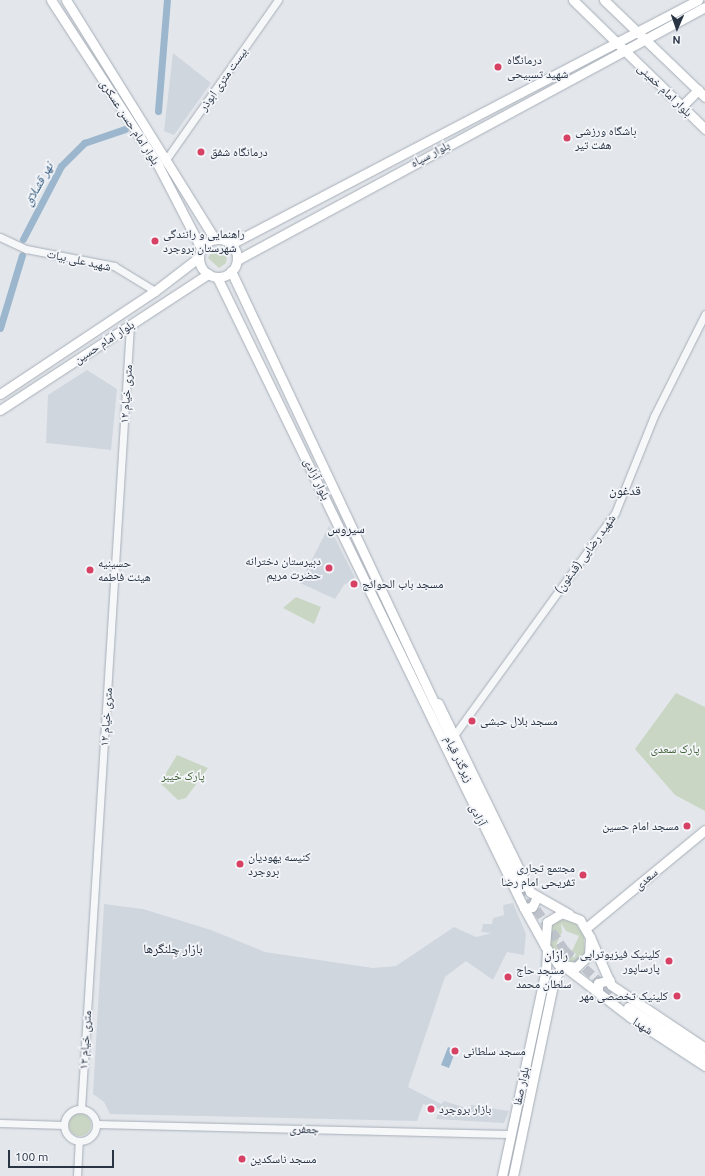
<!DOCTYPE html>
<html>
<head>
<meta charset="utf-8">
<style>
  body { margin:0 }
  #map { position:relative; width:705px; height:1176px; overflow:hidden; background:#e3e7ec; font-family:Ubuntu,"Noto Naskh Arabic",sans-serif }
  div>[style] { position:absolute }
  .built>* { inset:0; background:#d0d6de }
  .green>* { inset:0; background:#c9d6c3 }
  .round { border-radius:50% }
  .water>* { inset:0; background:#9cb7cd }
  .canal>* { height:7px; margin:-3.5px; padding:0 3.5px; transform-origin:3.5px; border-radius:3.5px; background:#9cb7cd }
  .major-tunnel>* { height:9px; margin-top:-4.5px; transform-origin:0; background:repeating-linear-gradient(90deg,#bec3cb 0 9px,transparent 0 13.5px) }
  .roads { filter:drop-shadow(0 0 1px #a7aeb7) drop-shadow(0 0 1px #a7aeb7) }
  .minor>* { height:7px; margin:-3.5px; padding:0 3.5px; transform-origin:3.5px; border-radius:3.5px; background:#f6f7f9 }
  .minor>.ring { margin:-3.5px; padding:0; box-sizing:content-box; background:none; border:7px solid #f6f7f9; border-radius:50% }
  .major>* { height:9px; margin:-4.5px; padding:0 4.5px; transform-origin:4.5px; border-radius:4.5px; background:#fff }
  .major>.ring { margin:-4.5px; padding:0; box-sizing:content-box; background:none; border:9px solid #fff; border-radius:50% }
  .dots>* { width:11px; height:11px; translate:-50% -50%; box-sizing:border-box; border:2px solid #f3f5f9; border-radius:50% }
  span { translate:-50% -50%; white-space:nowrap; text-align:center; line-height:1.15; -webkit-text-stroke:3.5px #f3f5f9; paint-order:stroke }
  .poi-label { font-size:12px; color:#293545 }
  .left { translate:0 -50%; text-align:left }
  .right { translate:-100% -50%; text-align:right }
  .street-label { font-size:12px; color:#293545 }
  .park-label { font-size:12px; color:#416235 }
  .water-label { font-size:13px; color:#30587c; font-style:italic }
  .neighbourhood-label { font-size:13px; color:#1b2636 }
  .north { position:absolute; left:657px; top:8px; width:40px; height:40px; -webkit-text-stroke:3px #f3f5f9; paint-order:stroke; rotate:182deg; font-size:11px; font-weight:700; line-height:16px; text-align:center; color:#293545 }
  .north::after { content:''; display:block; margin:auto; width:14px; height:18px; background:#293545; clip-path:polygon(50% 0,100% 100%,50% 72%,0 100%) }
  .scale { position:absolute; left:8px; top:1150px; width:106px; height:18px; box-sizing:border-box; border:2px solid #293545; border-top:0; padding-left:5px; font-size:12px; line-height:14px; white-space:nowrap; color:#293545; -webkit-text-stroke:3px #f3f5f9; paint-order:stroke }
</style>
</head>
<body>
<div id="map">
  <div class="built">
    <div style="clip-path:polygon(173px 53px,211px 83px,174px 135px,164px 131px)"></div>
    <div style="clip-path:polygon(87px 370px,117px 389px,111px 450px,46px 443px,48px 395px)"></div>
    <div style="clip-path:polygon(329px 526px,355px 578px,344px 585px,335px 599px,300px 583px)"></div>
    <div style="clip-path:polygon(513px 903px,526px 934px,524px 955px,507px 952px,493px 980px,466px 961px,445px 977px,408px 1087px,441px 1104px,444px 1101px,469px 1109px,471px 1105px,509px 1111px,504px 1123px,436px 1119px,440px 1109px,423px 1104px,417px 1121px,110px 1114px,104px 1102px,93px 1094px,104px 904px,143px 909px,211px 930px,265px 952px,373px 968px,396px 966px,454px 927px,476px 937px,492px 933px,481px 932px,483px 924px,492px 924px,493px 918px,504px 915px,503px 905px)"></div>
  </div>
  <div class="green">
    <div style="clip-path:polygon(218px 249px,227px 256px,226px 263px,219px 268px,208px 258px,212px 251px)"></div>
    <div style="clip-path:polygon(296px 597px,321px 607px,314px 624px,283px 608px)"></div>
    <div style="clip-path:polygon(676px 693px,705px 707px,705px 811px,675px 795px,635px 749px)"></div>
    <div style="clip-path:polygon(177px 755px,208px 768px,186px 798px,178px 800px,160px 783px)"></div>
    <div style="clip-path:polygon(evenodd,560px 919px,575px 923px,584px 936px,585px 953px,574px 963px,561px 961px,549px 944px,551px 925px,560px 919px,561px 923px,566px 931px,579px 936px,572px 951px,576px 954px,574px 958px,569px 950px,556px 945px,562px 932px,561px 923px)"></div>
    <div class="round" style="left:69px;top:1114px;width:22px;height:22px"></div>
  </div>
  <div class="water">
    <div style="clip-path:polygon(448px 1047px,456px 1050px,449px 1068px,441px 1065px)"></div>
  </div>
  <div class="canal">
    <div style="left:158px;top:111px;width:111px;rotate:-85.4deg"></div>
    <div style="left:23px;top:239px;width:82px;rotate:-62.5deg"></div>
    <div style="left:61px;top:166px;width:33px;rotate:-45deg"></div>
    <div style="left:84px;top:143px;width:43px;rotate:-18.9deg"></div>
    <div style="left:0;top:328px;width:76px;rotate:-73.2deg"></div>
  </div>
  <div class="major-tunnel">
    <div style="left:521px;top:887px;width:77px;rotate:55.1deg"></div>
    <div style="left:565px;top:950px;width:85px;rotate:42.1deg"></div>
  </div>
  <div class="roads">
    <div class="minor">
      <div style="left:167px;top:158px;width:193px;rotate:-54.9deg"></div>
      <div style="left:0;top:237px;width:29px;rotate:25deg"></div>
      <div style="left:26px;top:249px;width:90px;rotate:10.9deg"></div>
      <div style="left:114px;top:266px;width:48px;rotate:31.4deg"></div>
      <div style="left:455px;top:734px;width:273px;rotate:-54.1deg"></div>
      <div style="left:615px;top:513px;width:105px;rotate:-68.1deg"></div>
      <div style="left:654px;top:416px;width:114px;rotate:-63.4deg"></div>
      <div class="ring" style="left:64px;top:1109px;width:25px;height:25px"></div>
      <div style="left:81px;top:1109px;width:786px;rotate:-86.42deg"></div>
      <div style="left:0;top:1123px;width:64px;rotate:1.8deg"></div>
      <div style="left:96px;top:1124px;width:415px;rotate:1.4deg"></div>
      <div style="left:77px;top:1176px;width:34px;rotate:-87deg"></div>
    </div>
    <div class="major">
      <div style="left:51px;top:0;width:197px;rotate:57deg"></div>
      <div style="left:158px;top:165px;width:93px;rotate:62.6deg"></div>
      <div style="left:66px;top:0;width:282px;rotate:58.1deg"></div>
      <div style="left:573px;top:0;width:185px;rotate:44.3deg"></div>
      <div style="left:604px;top:0;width:140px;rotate:43.8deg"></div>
      <div style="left:682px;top:106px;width:23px;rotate:-45deg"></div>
      <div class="ring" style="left:199px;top:239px;width:29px;height:29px"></div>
      <div style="left:231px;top:244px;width:527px;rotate:-27.59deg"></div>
      <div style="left:237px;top:260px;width:532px;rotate:-28.4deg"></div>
      <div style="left:231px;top:271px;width:681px;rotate:64.79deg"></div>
      <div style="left:217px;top:277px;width:702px;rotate:64.06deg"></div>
      <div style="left:524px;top:908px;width:43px;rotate:61.1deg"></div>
      <div style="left:0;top:394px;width:186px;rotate:-33.6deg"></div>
      <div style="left:155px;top:291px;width:54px;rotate:-37.5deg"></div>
      <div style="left:0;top:410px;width:249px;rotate:-33.2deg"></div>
      <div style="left:438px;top:703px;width:210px;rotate:64deg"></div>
      <div style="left:530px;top:892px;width:45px;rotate:29.4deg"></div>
      <div style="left:524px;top:908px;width:8px;rotate:-7deg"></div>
      <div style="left:532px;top:907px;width:11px;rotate:-63deg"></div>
      <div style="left:562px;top:913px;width:19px;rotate:21deg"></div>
      <div style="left:580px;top:920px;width:20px;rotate:60deg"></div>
      <div style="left:590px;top:937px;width:18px;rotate:93deg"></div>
      <div style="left:589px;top:955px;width:18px;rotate:137deg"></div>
      <div style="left:576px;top:967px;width:18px;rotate:-171deg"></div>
      <div style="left:558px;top:964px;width:22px;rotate:-126deg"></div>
      <div style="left:545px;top:946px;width:24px;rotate:-85deg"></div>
      <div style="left:547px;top:922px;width:17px;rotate:-31deg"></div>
      <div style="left:586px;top:928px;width:154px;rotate:-39.5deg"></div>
      <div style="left:590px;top:937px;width:52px;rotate:66.4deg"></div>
      <div style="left:611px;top:985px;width:113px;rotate:33.8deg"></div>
      <div style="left:565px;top:967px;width:82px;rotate:37.6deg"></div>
      <div style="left:630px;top:1017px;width:90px;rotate:33.2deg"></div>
      <div style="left:598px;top:992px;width:9px;rotate:-90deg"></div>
      <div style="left:598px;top:983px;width:12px;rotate:-14deg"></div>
      <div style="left:628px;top:1007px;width:92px;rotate:33.5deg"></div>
      <div style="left:502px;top:1176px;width:212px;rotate:-78deg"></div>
      <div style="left:546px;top:969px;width:20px;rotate:-87deg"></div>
      <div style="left:513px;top:1176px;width:200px;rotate:-78.2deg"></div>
      <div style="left:554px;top:980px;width:16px;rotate:-60deg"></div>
    </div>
  </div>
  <div class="dots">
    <div style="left:498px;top:67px;background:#d74163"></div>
    <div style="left:567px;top:138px;background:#d74163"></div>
    <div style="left:201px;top:152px;background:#d74163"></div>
    <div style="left:155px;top:241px;background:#d74163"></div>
    <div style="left:329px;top:568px;background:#d74163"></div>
    <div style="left:90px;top:570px;background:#d74163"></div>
    <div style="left:354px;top:584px;background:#d74163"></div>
    <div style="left:472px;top:721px;background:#d74163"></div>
    <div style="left:687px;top:826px;background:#d74163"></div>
    <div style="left:240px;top:864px;background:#d74163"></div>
    <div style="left:583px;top:875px;background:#d74163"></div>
    <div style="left:669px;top:961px;background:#d74163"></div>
    <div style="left:508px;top:977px;background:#d74163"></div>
    <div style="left:677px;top:996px;background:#d74163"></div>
    <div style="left:455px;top:1051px;background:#d74163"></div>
    <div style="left:431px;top:1109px;background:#d74163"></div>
    <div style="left:242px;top:1159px;background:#d74163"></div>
  </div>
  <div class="poi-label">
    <span class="left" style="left:507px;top:67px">درمانگاه<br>شهید تسبیحی</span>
    <span class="left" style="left:575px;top:138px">باشگاه ورزشی<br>هفت تیر</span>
    <span class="left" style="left:210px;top:152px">درمانگاه شفق</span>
    <span class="left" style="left:163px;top:241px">راهنمایی و رانندگی<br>شهرستان بروجرد</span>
    <span class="right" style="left:321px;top:568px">دبیرستان دخترانه<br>حضرت مریم</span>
    <span class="left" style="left:98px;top:570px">حسینیه<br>هیئت فاطمه</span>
    <span class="left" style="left:362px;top:584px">مسجد باب الحوائج</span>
    <span class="left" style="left:480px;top:721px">مسجد بلال حبشی</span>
    <span class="right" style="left:679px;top:826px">مسجد امام حسین</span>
    <span class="left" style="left:248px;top:864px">کنیسه یهودیان<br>بروجرد</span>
    <span class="right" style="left:575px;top:875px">مجتمع تجاری<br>تفریحی امام رضا</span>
    <span class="right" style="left:660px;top:961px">کلینیک فیزیوتراپی<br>پارساپور</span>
    <span class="left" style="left:516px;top:977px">مسجد حاج<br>سلطان محمد</span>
    <span class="right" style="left:668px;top:996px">کلینیک تخصصی مهر</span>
    <span class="left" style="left:463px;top:1051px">مسجد سلطانی</span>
    <span class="left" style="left:439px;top:1109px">بازار بروجرد</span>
    <span class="left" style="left:250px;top:1159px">مسجد ناسکدین</span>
  </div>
  <div class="street-label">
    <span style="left:223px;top:79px;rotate:-55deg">بیست متری ابوذر</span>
    <span style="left:665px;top:90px;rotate:44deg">بلوار امام خمینی</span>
    <span style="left:130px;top:122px;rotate:57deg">بلوار امام حسن عسکری</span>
    <span style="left:430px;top:154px;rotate:-28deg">بلوار سپاه</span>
    <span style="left:79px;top:260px;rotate:12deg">شهید علی بیات</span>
    <span style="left:104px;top:342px;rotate:-33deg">بلوار امام حسین</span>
    <span style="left:126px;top:394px;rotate:-86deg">۱۲ متری خیام</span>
    <span style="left:317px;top:479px;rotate:64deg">بلوار آزادی</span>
    <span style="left:585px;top:554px;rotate:-54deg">(قدغون) شهید رضایی</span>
    <span style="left:106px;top:717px;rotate:-86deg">۱۲ متری خیام</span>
    <span style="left:459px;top:759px;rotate:64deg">زیرگذر قیام</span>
    <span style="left:478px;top:815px;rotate:64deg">آزادی</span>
    <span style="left:646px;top:879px;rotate:-40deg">سعدی</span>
    <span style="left:643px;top:1026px;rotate:33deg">شهدا</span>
    <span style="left:85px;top:1040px;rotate:-86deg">۱۲ متری خیام</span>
    <span style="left:521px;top:1086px;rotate:-78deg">بلوار صفا</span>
    <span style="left:304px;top:1129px;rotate:1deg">جعفری</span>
  </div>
  <div class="park-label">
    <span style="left:675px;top:749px">پارک سعدی</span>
    <span style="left:183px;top:776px">پارک خیبر</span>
  </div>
  <div class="water-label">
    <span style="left:38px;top:184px;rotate:-61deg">نهر قشلاق</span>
  </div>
  <div class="neighbourhood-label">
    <span style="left:625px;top:490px">قدغون</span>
    <span style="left:346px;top:528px">سیروس</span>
    <span style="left:173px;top:948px">بازار چِلنگرها</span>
    <span style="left:556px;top:954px">رازان</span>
  </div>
  <div class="north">N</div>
  <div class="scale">100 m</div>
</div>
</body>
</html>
